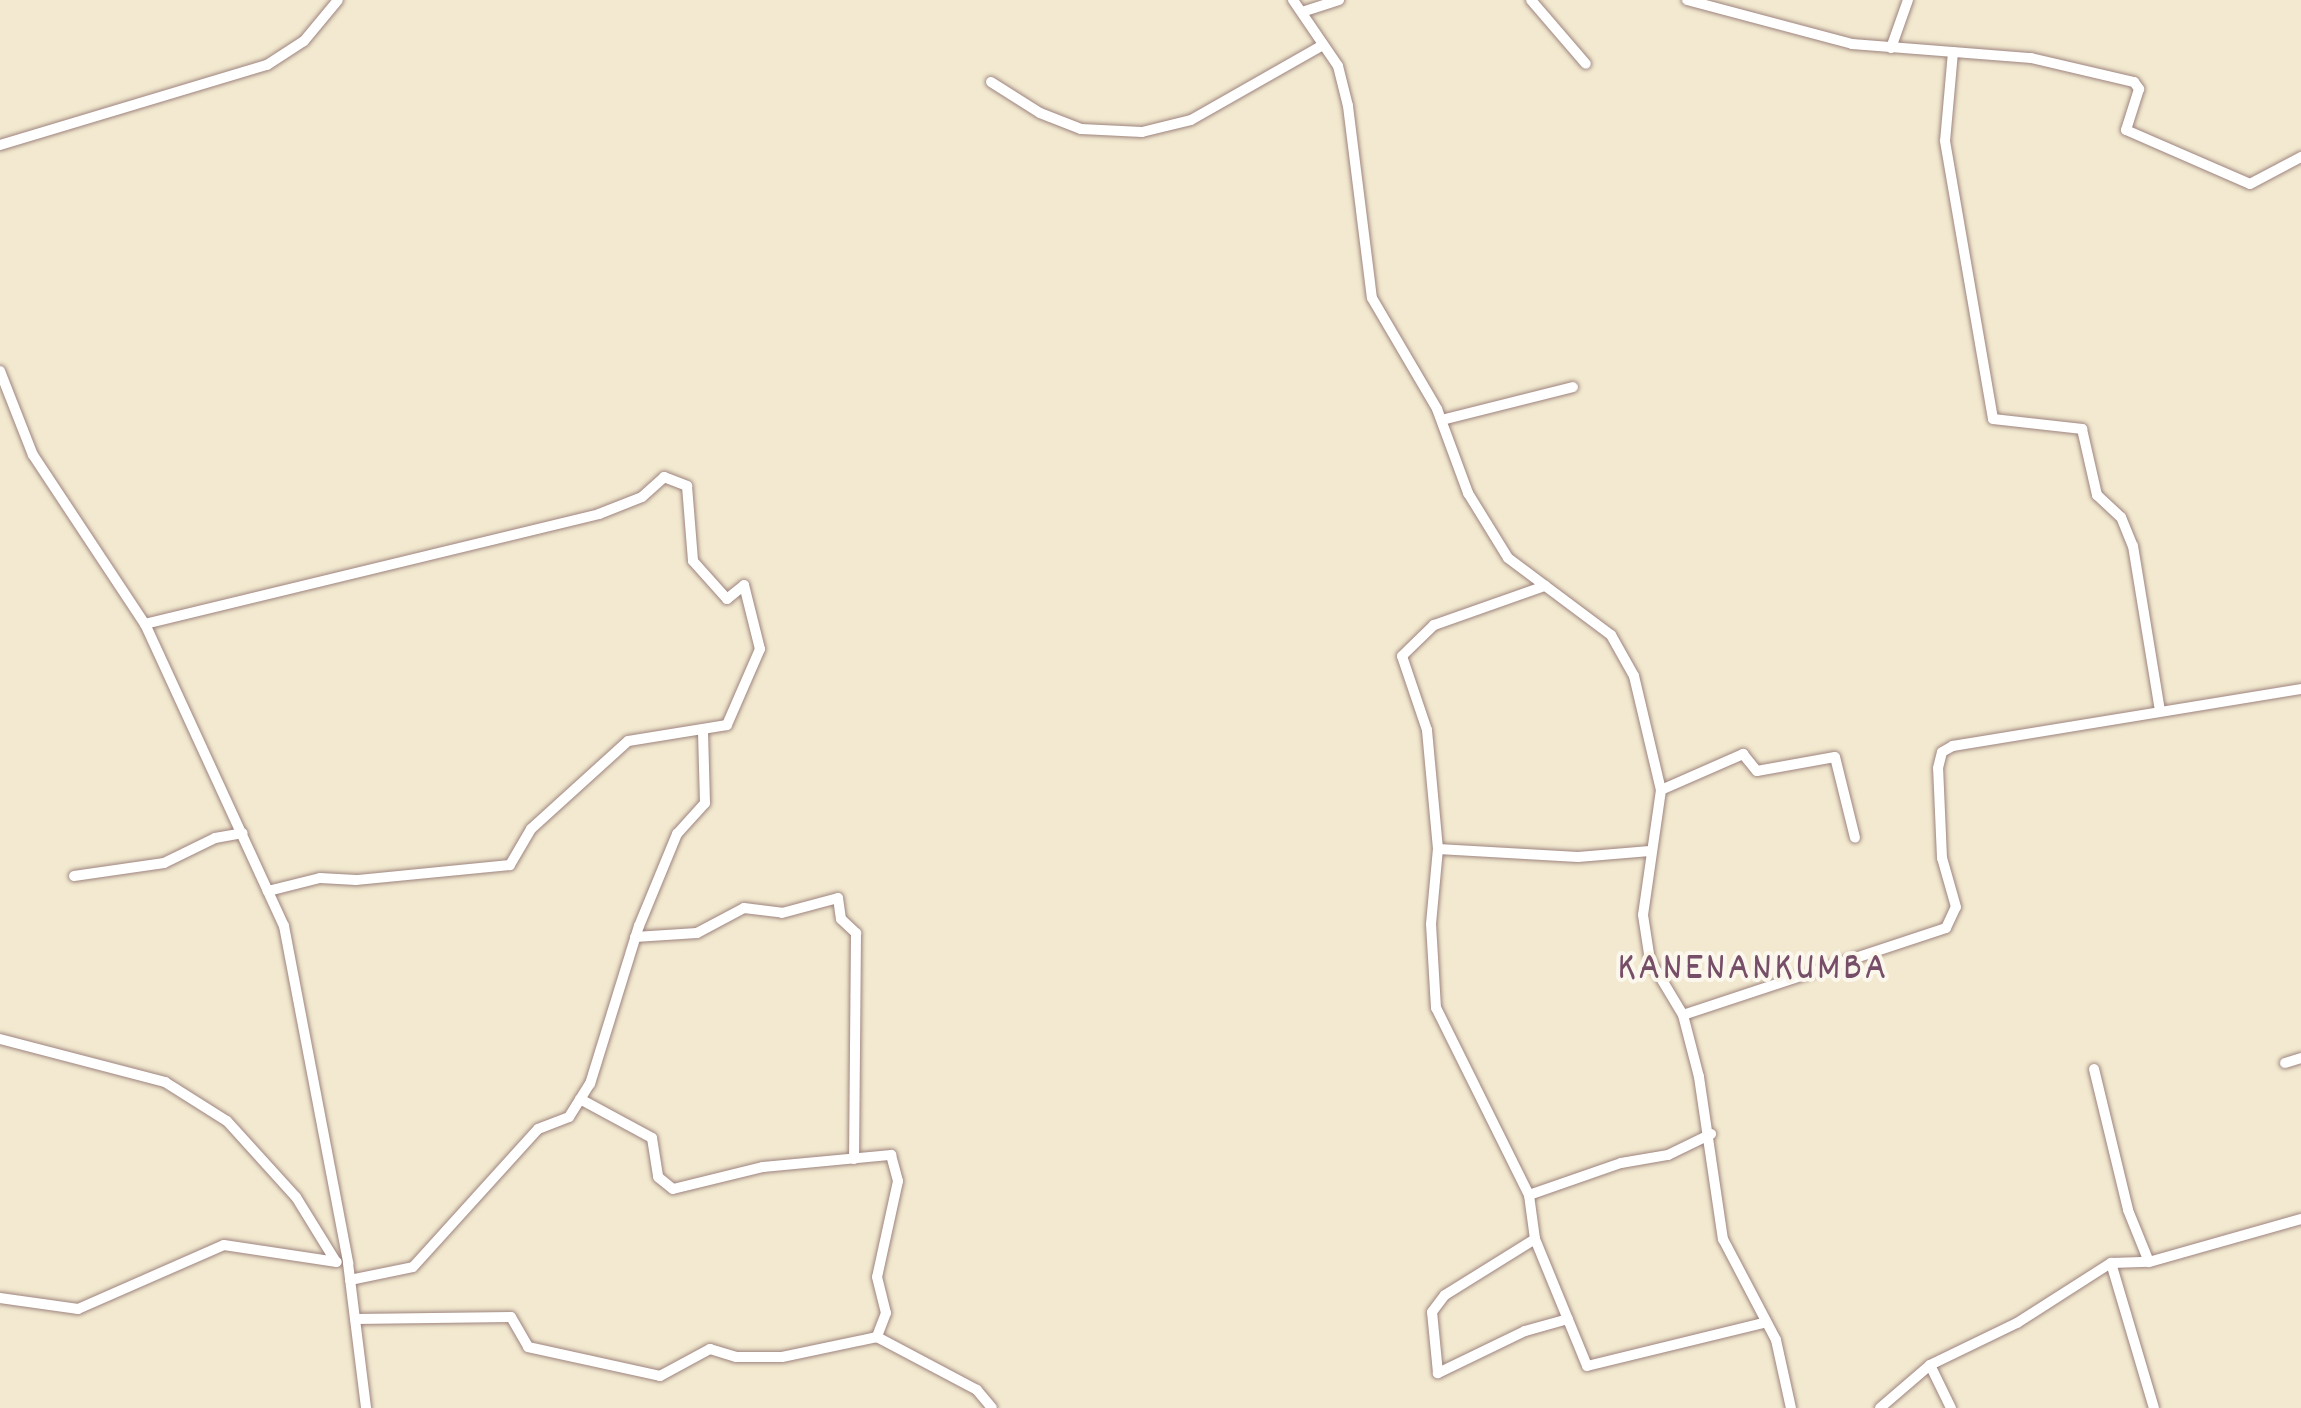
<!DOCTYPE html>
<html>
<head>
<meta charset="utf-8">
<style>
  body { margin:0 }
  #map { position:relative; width:2301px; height:1408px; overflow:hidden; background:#f2e9d0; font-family:Dekko,sans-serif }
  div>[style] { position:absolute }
  .roads { filter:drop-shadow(0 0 2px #9e847e) drop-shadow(0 0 2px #9e847e) }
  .minor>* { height:10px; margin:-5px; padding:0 5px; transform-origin:5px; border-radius:5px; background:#fff }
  span { translate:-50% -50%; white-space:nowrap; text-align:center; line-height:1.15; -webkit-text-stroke:8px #fbf7ec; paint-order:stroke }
  .quarter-label { font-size:40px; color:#764e68; letter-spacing:2.5px }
</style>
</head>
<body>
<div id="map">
  <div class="roads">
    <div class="minor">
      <div style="left:1293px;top:0;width:80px;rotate:55.7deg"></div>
      <div style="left:1338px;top:66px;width:41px;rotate:76deg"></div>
      <div style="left:1348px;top:106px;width:193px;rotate:82.9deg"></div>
      <div style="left:1372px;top:298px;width:129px;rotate:59.6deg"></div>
      <div style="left:1437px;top:409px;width:90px;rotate:69.7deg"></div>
      <div style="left:1468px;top:493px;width:76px;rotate:58.4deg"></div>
      <div style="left:1508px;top:558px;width:129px;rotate:36.8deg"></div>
      <div style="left:1611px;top:635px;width:47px;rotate:60.7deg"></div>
      <div style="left:1634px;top:676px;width:117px;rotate:76.7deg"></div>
      <div style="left:1661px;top:790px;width:126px;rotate:98.2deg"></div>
      <div style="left:1643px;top:915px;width:46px;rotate:81.2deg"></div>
      <div style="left:1650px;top:960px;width:64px;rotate:59deg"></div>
      <div style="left:1683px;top:1015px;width:64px;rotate:75.5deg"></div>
      <div style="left:1699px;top:1077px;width:164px;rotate:81.6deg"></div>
      <div style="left:1723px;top:1239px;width:114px;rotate:62.3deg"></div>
      <div style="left:1776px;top:1340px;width:70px;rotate:77.6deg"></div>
      <div style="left:1531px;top:0;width:84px;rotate:49.3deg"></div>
      <div style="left:1687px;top:0;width:171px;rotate:14.9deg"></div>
      <div style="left:1852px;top:44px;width:180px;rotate:4.5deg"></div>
      <div style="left:2031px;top:58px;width:106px;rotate:13.1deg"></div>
      <div style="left:2134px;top:82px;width:9px;rotate:54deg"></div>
      <div style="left:2139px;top:89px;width:43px;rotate:107.6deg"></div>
      <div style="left:2126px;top:130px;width:135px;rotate:23.5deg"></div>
      <div style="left:2250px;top:184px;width:58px;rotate:-27.9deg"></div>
      <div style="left:1302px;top:12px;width:39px;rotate:-18deg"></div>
      <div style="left:1891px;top:48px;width:51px;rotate:-70.5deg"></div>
      <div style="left:1953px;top:52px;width:89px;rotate:95.1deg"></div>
      <div style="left:1945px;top:141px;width:282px;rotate:80.2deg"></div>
      <div style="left:1993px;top:419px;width:90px;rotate:6.4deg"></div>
      <div style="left:2082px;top:429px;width:68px;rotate:77.2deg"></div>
      <div style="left:2097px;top:495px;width:33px;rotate:43deg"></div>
      <div style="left:2121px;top:517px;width:31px;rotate:68deg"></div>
      <div style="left:2133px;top:546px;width:167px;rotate:80.7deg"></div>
      <div style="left:991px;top:82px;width:58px;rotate:32.3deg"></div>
      <div style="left:1040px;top:113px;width:44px;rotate:21.3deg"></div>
      <div style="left:1081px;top:129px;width:61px;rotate:2.8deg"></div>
      <div style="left:1142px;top:132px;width:50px;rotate:-13.8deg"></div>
      <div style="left:1191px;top:120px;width:152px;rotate:-29.6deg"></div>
      <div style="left:0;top:145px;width:279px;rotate:-16.7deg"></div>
      <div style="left:267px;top:65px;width:44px;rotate:-33deg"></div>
      <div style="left:304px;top:41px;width:53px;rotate:-50.3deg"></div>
      <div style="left:0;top:371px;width:90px;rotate:68.6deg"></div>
      <div style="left:33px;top:455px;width:203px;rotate:56.5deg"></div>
      <div style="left:145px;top:624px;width:332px;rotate:65.3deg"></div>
      <div style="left:284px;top:926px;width:343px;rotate:79.2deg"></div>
      <div style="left:348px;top:1263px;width:146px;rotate:82.9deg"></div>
      <div style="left:1442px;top:420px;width:135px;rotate:-14.1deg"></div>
      <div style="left:145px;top:624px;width:467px;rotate:-13.6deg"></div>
      <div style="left:599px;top:514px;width:46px;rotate:-21.6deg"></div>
      <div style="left:642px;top:497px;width:30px;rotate:-42deg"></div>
      <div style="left:664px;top:477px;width:25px;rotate:21deg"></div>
      <div style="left:687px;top:486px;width:75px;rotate:85.4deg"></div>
      <div style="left:693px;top:561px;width:51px;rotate:48.2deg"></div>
      <div style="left:727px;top:599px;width:22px;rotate:-39deg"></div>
      <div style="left:744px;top:585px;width:66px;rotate:76deg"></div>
      <div style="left:760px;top:649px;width:83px;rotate:113.5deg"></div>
      <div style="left:727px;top:725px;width:100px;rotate:170.8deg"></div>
      <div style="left:628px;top:741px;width:131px;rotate:137.8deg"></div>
      <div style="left:531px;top:829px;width:42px;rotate:120.3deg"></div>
      <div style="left:510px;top:865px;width:155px;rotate:174.4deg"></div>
      <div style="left:356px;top:880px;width:36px;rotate:-177deg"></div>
      <div style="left:320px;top:878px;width:54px;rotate:166deg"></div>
      <div style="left:1661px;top:790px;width:90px;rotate:-23.7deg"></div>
      <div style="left:1743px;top:754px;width:22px;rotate:51deg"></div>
      <div style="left:1757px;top:771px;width:79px;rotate:-10.2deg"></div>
      <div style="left:1835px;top:757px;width:83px;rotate:76.1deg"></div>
      <div style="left:1438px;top:849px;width:120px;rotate:-95.3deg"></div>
      <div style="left:1427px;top:730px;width:78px;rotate:-108.7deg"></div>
      <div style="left:1402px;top:656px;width:45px;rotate:-44.1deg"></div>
      <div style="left:1434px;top:625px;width:118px;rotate:-19.4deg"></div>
      <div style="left:74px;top:876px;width:91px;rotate:-8.2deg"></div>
      <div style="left:164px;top:863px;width:57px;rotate:-26.1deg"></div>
      <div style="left:215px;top:838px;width:28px;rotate:-10deg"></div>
      <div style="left:635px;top:937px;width:62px;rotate:-3.7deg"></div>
      <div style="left:697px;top:933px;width:53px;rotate:-28deg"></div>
      <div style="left:744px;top:908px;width:38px;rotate:7deg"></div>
      <div style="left:782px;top:913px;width:58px;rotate:-15deg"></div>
      <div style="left:838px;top:898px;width:21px;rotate:82deg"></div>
      <div style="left:841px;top:919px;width:21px;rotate:43deg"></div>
      <div style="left:856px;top:933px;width:226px;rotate:90.5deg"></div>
      <div style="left:1683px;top:1015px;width:277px;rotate:-18.3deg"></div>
      <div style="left:1946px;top:928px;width:23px;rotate:-65deg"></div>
      <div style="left:1956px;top:907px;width:51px;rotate:-105.9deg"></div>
      <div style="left:1942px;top:858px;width:90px;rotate:-92.5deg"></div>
      <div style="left:1938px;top:768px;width:16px;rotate:-76deg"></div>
      <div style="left:1942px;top:752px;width:13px;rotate:-29deg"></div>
      <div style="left:1953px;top:746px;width:353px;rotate:-9.3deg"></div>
      <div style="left:0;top:1039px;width:171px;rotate:14.6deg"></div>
      <div style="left:165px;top:1082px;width:73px;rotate:32.2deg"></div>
      <div style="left:227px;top:1121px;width:103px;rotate:47.8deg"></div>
      <div style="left:296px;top:1197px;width:76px;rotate:58.4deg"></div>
      <div style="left:2285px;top:1063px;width:17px;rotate:-17deg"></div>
      <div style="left:2094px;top:1069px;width:145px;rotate:76.4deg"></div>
      <div style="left:2128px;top:1210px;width:56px;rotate:68deg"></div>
      <div style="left:580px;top:1099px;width:82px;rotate:28.4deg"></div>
      <div style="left:652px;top:1138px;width:39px;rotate:81deg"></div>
      <div style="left:658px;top:1177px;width:19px;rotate:39deg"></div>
      <div style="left:673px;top:1189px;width:93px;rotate:-13.7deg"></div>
      <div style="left:763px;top:1167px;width:129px;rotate:-5.4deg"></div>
      <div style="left:891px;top:1155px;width:27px;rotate:75deg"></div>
      <div style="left:898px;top:1181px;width:98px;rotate:102.3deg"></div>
      <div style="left:877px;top:1277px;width:37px;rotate:76deg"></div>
      <div style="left:886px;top:1313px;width:26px;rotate:111deg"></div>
      <div style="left:1529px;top:1195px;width:209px;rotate:-116.4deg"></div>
      <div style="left:1436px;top:1008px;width:84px;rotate:-93.4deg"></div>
      <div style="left:1431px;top:924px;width:75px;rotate:-84.7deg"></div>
      <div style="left:1438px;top:849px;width:140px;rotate:3.3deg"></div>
      <div style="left:1578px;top:857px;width:72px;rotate:-4.8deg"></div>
      <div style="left:1535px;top:1239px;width:137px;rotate:67.7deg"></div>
      <div style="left:1587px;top:1366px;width:182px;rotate:-13.7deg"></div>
      <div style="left:2111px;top:1263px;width:151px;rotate:73.5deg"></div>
      <div style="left:350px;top:1280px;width:64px;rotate:-11.7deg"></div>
      <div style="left:413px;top:1267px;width:186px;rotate:-47.8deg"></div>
      <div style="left:538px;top:1129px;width:33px;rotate:-21deg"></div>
      <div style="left:569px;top:1117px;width:39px;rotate:-58deg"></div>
      <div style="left:590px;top:1084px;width:165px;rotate:-72.8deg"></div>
      <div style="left:639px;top:926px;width:100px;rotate:-67.6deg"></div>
      <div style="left:677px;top:834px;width:42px;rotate:-47.9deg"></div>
      <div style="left:705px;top:803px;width:70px;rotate:-91.6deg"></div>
      <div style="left:0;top:1298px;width:79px;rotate:8deg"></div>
      <div style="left:78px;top:1309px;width:159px;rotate:-23.7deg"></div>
      <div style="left:224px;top:1245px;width:114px;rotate:8.6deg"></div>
      <div style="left:355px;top:1319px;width:156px;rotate:-0.7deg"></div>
      <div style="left:511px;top:1317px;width:34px;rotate:60deg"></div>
      <div style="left:528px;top:1347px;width:135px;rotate:12.4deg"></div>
      <div style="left:660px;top:1376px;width:57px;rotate:-28.4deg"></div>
      <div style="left:710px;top:1349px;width:27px;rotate:17deg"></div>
      <div style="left:736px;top:1357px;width:46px"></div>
      <div style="left:782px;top:1357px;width:97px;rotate:-11.9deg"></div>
      <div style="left:877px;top:1337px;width:113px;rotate:27.9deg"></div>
      <div style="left:977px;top:1390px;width:23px;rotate:50deg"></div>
      <div style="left:1568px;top:1319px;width:45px;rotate:164.4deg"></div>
      <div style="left:1525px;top:1331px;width:97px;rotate:154.2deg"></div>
      <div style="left:1438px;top:1373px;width:61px;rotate:-95.6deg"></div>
      <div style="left:1432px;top:1312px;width:21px;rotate:-53deg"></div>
      <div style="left:1445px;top:1295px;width:106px;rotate:-31.9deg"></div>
      <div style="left:1535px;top:1239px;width:44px;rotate:-97.8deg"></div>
      <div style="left:1529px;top:1195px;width:97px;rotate:-19.2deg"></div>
      <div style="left:1621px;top:1163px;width:48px;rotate:-9.7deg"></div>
      <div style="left:1668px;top:1155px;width:48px;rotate:-26deg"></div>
      <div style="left:1930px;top:1365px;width:48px;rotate:64deg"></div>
      <div style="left:1880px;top:1408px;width:66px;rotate:-40.7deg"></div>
      <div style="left:1930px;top:1365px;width:97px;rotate:-25.8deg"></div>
      <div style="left:2017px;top:1323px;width:112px;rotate:-32.6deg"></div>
      <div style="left:2111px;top:1263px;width:38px;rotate:-2deg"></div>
      <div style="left:2149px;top:1262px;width:158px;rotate:-15.8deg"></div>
    </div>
  </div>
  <div class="quarter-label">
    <span style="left:1753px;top:971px">KANENANKUMBA</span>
  </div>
</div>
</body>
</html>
